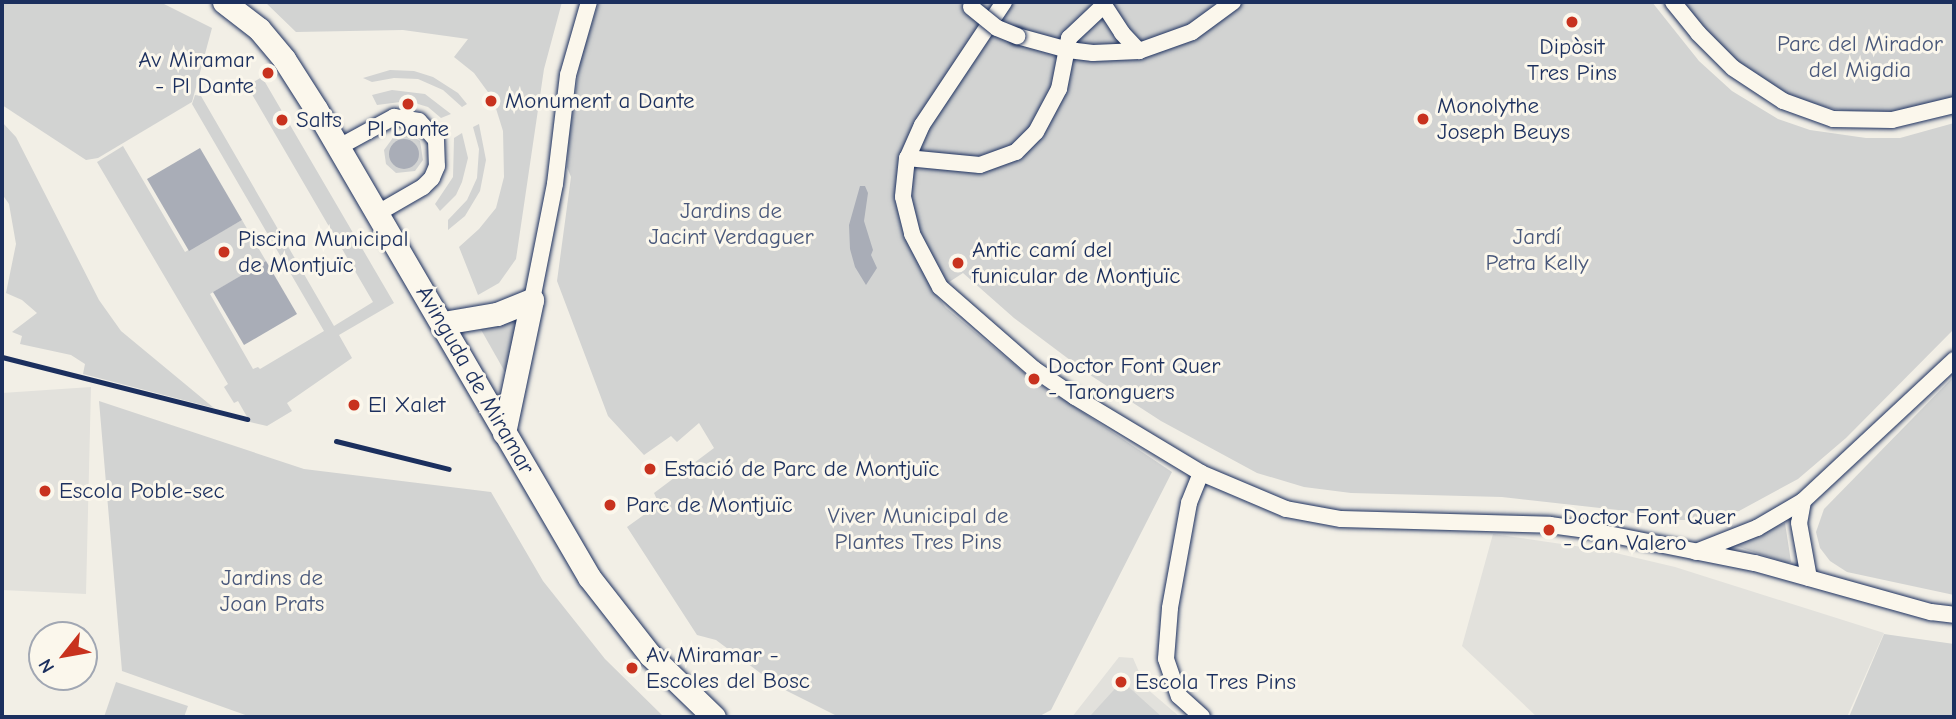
<!DOCTYPE html>
<html>
<head>
<meta charset="utf-8">
<style>
  body { margin:0 }
  #map { position:relative; width:1956px; height:719px; overflow:hidden; background:#f2efe6; font-family:"Comic Neue",sans-serif }
  div>[style] { position:absolute }
  .built>* { inset:0; background:#e2e1dc }
  .green>* { inset:0; background:#d2d3d2 }
  .water>* { inset:0; background:#a9adb7 }
  .round { border-radius:50% }
  .roads { filter:drop-shadow(0 0 2px #1b2f5e) drop-shadow(0 0 2px #1b2f5e) }
  .street>* { height:16px; margin:-8px; padding:0 8px; transform-origin:8px; border-radius:8px; background:#fbf7ec }
  .secondary>* { height:23px; margin:-11.5px; padding:0 11.5px; transform-origin:11.5px; border-radius:11.5px; background:#fbf7ec }
  .rail>* { height:5px; margin:-2.5px; padding:0 2.5px; transform-origin:2.5px; border-radius:2.5px; background:#1b2f5e }
  .bridges { filter:drop-shadow(0 0 2px #1b2f5e) drop-shadow(0 0 2px #1b2f5e) }
  .street-bridge>* { height:16px; margin:-8px; padding:0 8px; transform-origin:8px; border-radius:8px; background:#fbf7ec }
  .dots>* { width:19px; height:19px; translate:-50% -50%; box-sizing:border-box; border:4px solid #fbf7ec; border-radius:50% }
  span { translate:-50% -50%; white-space:nowrap; text-align:center; line-height:1.15; -webkit-text-stroke:6px #fbf7ec; paint-order:stroke }
  .park-label { font-size:23px; color:#49587b }
  .poi-label { font-size:23px; color:#1b2f5e }
  .right { translate:-100% -50%; text-align:right }
  .left { translate:0 -50%; text-align:left }
  .street-label { font-size:23px; color:#1b2f5e }
  .frame { position:absolute; inset:0; border:4px solid #1b2f5e; pointer-events:none }
  .north { position:absolute; left:28px; top:621px; width:70px; height:70px; box-sizing:border-box; background:#fbf7ec; border:2px solid #a1a7b3; border-radius:50%; rotate:239deg; font-size:19px; font-weight:700; line-height:28px; text-align:center; color:#1b2f5e }
  .north::after { content:''; display:block; margin:auto; width:24px; height:32px; background:#c8321e; clip-path:polygon(50% 0,100% 100%,50% 72%,0 100%) }
</style>
</head>
<body>
<div id="map">
  <div class="built">
    <div style="clip-path:polygon(91px 387px,86px 594px,2px 590px,2px 393px)"></div>
    <div style="clip-path:polygon(1493px 534px,1603px 550px,1675px 567px,1884px 633px,1847px 717px,1537px 717px,1462px 646px)"></div>
    <div style="clip-path:polygon(1119px 657px,1133px 658px,1146px 688px,1180px 717px,1072px 717px)"></div>
  </div>
  <div class="green">
    <div style="clip-path:polygon(2px 2px,160px 2px,212px 28px,192px 102px,98px 158px,86px 160px,2px 105px)"></div>
    <div style="clip-path:polygon(265px 2px,562px 2px,544px 69px,516px 259px,499px 283px,478px 295px,459px 247px,479px 229px,496px 208px,504px 177px,503px 131px,493px 99px,474px 73px,454px 57px,468px 39px,403px 30px,296px 32px)"></div>
    <div style="clip-path:polygon(599px 2px,1652px 2px,1699px 61px,1732px 91px,1778px 119px,1810px 130px,1866px 138px,1900px 138px,1954px 123px,1954px 329px,1846px 438px,1798px 479px,1739px 511px,1696px 520px,1667px 520px,1618px 510px,1502px 497px,1351px 493px,1304px 487px,1257px 473px,1161px 421px,1090px 375px,1014px 318px,963px 273px,934px 292px,946px 308px,1027px 375px,1172px 472px,1051px 710px,1038px 717px,839px 717px,779px 687px,716px 640px,697px 635px,627px 527px,659px 504px,654px 493px,714px 448px,699px 423px,677px 442px,671px 436px,644px 455px,608px 416px,557px 281px,571px 177px,567px 167px,569px 137px,580px 61px)"></div>
    <div style="clip-path:polygon(1682px 2px,1954px 2px,1954px 97px,1906px 110px,1868px 114px,1829px 108px,1793px 97px,1738px 65px)"></div>
    <div style="clip-path:polygon(390px 70px,414px 71px,433px 77px,458px 93px,467px 104px,462px 107px,443px 90px,418px 79px,394px 78px,372px 82px,363px 78px)"></div>
    <div style="clip-path:polygon(262px 77px,394px 303px,339px 335px,352px 358px,287px 403px,292px 411px,267px 426px,250px 422px,238px 401px,234px 403px,224px 387px,228px 384px,97px 162px,123px 146px,185px 252px,242px 220px,266px 261px,210px 294px,253px 369px,258px 367px,260px 369px,324px 331px,192px 104px,195px 95px,201px 96px,334px 326px,373px 302px,250px 91px,250px 84px)"></div>
    <div style="clip-path:polygon(392px 90px,425px 94px,451px 114px,441px 118px,428px 107px,408px 101px,377px 105px,372px 95px)"></div>
    <div style="clip-path:polygon(2px 122px,16px 137px,99px 300px,121px 331px,214px 408px,83px 374px,85px 364px,71px 355px,20px 344px,22px 336px,12px 332px,37px 313px,22px 300px,6px 293px,16px 244px,9px 204px,2px 194px)"></div>
    <div style="clip-path:polygon(479px 124px,486px 160px,480px 191px,465px 216px,448px 230px,448px 220px,467px 200px,477px 178px,479px 149px,473px 127px)"></div>
    <div style="clip-path:polygon(462px 133px,468px 158px,462px 182px,456px 195px,440px 211px,435px 204px,453px 177px,454px 138px)"></div>
    <div style="clip-path:polygon(408px 134px,420px 141px,423px 160px,415px 171px,396px 173px,386px 164px,384px 150px,395px 135px)"></div>
    <div style="clip-path:polygon(520px 316px,512px 372px,505px 372px,480px 328px)"></div>
    <div style="clip-path:polygon(1954px 376px,1954px 595px,1847px 572px,1830px 561px,1820px 548px,1816px 532px,1824px 509px)"></div>
    <div style="clip-path:polygon(99px 401px,304px 469px,491px 492px,543px 581px,605px 659px,664px 717px,251px 717px,122px 671px)"></div>
    <div style="clip-path:polygon(1785px 523px,1791px 562px,1787px 563px,1733px 545px)"></div>
    <div style="clip-path:polygon(1884px 634px,1954px 644px,1954px 717px,1849px 717px)"></div>
    <div style="clip-path:polygon(1122px 681px,1162px 717px,1094px 717px,1091px 715px)"></div>
    <div style="clip-path:polygon(116px 682px,188px 706px,184px 717px,104px 717px)"></div>
  </div>
  <div class="water">
    <div class="round" style="left:389px;top:139px;width:30px;height:30px"></div>
    <div style="clip-path:polygon(200px 148px,242px 220px,189px 251px,147px 179px)"></div>
    <div style="clip-path:polygon(860px 186px,865px 186px,868px 193px,864px 221px,873px 250px,871px 255px,877px 268px,866px 285px,855px 267px,850px 249px,849px 225px)"></div>
    <div style="clip-path:polygon(266px 261px,297px 314px,244px 345px,213px 292px)"></div>
  </div>
  <div class="roads">
    <div class="street">
      <div style="left:1004px;top:2px;width:148px;rotate:123.7deg"></div>
      <div style="left:922px;top:125px;width:36px;rotate:114deg"></div>
      <div style="left:907px;top:158px;width:39px;rotate:96deg"></div>
      <div style="left:903px;top:197px;width:38px;rotate:76deg"></div>
      <div style="left:912px;top:234px;width:60px;rotate:62.2deg"></div>
      <div style="left:940px;top:287px;width:125px;rotate:41.1deg"></div>
      <div style="left:1034px;top:369px;width:50px;rotate:34.3deg"></div>
      <div style="left:1075px;top:397px;width:147px;rotate:31.1deg"></div>
      <div style="left:1201px;top:473px;width:92px;rotate:23deg"></div>
      <div style="left:1286px;top:509px;width:56px;rotate:10.3deg"></div>
      <div style="left:1341px;top:519px;width:209px;rotate:1.6deg"></div>
      <div style="left:1550px;top:525px;width:43px;rotate:7.9deg"></div>
      <div style="left:1593px;top:531px;width:165px;rotate:11.2deg"></div>
      <div style="left:1755px;top:563px;width:183px;rotate:15.6deg"></div>
      <div style="left:1931px;top:612px;width:23px;rotate:7deg"></div>
      <div style="left:1105px;top:2px;width:3px;rotate:108deg"></div>
      <div style="left:1104px;top:5px;width:33px;rotate:57deg"></div>
      <div style="left:1122px;top:33px;width:25px;rotate:47deg"></div>
      <div style="left:1673px;top:2px;width:40px;rotate:51deg"></div>
      <div style="left:1698px;top:33px;width:49px;rotate:45deg"></div>
      <div style="left:1733px;top:68px;width:60px;rotate:33.4deg"></div>
      <div style="left:1783px;top:101px;width:53px;rotate:19.8deg"></div>
      <div style="left:1833px;top:119px;width:59px;rotate:1deg"></div>
      <div style="left:1892px;top:120px;width:64px;rotate:-13.6deg"></div>
      <div style="left:1017px;top:36px;width:53px;rotate:15.4deg"></div>
      <div style="left:1068px;top:50px;width:25px;rotate:7deg"></div>
      <div style="left:1093px;top:53px;width:46px;rotate:-2.5deg"></div>
      <div style="left:1139px;top:51px;width:56px;rotate:-19.7deg"></div>
      <div style="left:1192px;top:32px;width:51px;rotate:-36.2deg"></div>
      <div style="left:339px;top:147px;width:63px;rotate:-28.6deg"></div>
      <div style="left:394px;top:117px;width:25px;rotate:9deg"></div>
      <div style="left:419px;top:121px;width:25px;rotate:48deg"></div>
      <div style="left:436px;top:140px;width:26px;rotate:88deg"></div>
      <div style="left:437px;top:166px;width:13px;rotate:113deg"></div>
      <div style="left:432px;top:178px;width:13px;rotate:135deg"></div>
      <div style="left:423px;top:187px;width:52px;rotate:150deg"></div>
      <div style="left:907px;top:158px;width:73px;rotate:5.5deg"></div>
      <div style="left:980px;top:165px;width:38px;rotate:-20deg"></div>
      <div style="left:1016px;top:152px;width:28px;rotate:-45deg"></div>
      <div style="left:1036px;top:132px;width:49px;rotate:-61.9deg"></div>
      <div style="left:1059px;top:89px;width:52px;rotate:-78.9deg"></div>
      <div style="left:1069px;top:38px;width:48px;rotate:-43.3deg"></div>
      <div style="left:532px;top:300px;width:118px;rotate:-78.8deg"></div>
      <div style="left:555px;top:184px;width:110px;rotate:-83.2deg"></div>
      <div style="left:568px;top:75px;width:76px;rotate:-74deg"></div>
      <div style="left:1201px;top:473px;width:32px;rotate:112deg"></div>
      <div style="left:1189px;top:503px;width:107px;rotate:100.3deg"></div>
      <div style="left:1170px;top:608px;width:51px;rotate:94.5deg"></div>
      <div style="left:1166px;top:659px;width:39px;rotate:71deg"></div>
      <div style="left:1179px;top:696px;width:31px;rotate:42deg"></div>
      <div style="left:1803px;top:501px;width:22px;rotate:100deg"></div>
      <div style="left:1799px;top:523px;width:56px;rotate:79.7deg"></div>
      <div style="left:1696px;top:552px;width:66px;rotate:-21.5deg"></div>
      <div style="left:1757px;top:528px;width:53px;rotate:-30.4deg"></div>
      <div style="left:1803px;top:501px;width:207px;rotate:-43deg"></div>
    </div>
    <div class="secondary">
      <div style="left:224px;top:2px;width:44px;rotate:37.6deg"></div>
      <div style="left:259px;top:29px;width:39px;rotate:50deg"></div>
      <div style="left:284px;top:59px;width:59px;rotate:57.4deg"></div>
      <div style="left:316px;top:109px;width:542px;rotate:59.74deg"></div>
      <div style="left:589px;top:577px;width:99px;rotate:52deg"></div>
      <div style="left:650px;top:655px;width:89px;rotate:44.1deg"></div>
      <div style="left:443px;top:323px;width:55px;rotate:-9.5deg"></div>
      <div style="left:497px;top:314px;width:38px;rotate:-22deg"></div>
      <div style="left:504px;top:433px;width:136px;rotate:-78.1deg"></div>
    </div>
  </div>
  <div class="rail">
    <div style="left:2px;top:357px;width:253px;rotate:14.2deg"></div>
    <div style="left:336px;top:441px;width:116px;rotate:13.9deg"></div>
  </div>
  <div class="bridges">
    <div class="street-bridge">
      <div style="left:971px;top:7px;width:33px;rotate:39deg"></div>
      <div style="left:997px;top:28px;width:22px;rotate:22deg"></div>
    </div>
  </div>
  <div class="dots">
    <div style="left:1572px;top:22px;background:#c8321e"></div>
    <div style="left:268px;top:73px;background:#c8321e"></div>
    <div style="left:491px;top:101px;background:#c8321e"></div>
    <div style="left:408px;top:104px;background:#c8321e"></div>
    <div style="left:1423px;top:119px;background:#c8321e"></div>
    <div style="left:282px;top:120px;background:#c8321e"></div>
    <div style="left:224px;top:252px;background:#c8321e"></div>
    <div style="left:958px;top:263px;background:#c8321e"></div>
    <div style="left:1034px;top:379px;background:#c8321e"></div>
    <div style="left:354px;top:405px;background:#c8321e"></div>
    <div style="left:650px;top:469px;background:#c8321e"></div>
    <div style="left:45px;top:491px;background:#c8321e"></div>
    <div style="left:610px;top:505px;background:#c8321e"></div>
    <div style="left:1549px;top:530px;background:#c8321e"></div>
    <div style="left:632px;top:668px;background:#c8321e"></div>
    <div style="left:1121px;top:682px;background:#c8321e"></div>
  </div>
  <div class="park-label">
    <span style="left:1860px;top:57px">Parc del Mirador<br>del Migdia</span>
    <span style="left:731px;top:224px">Jardins de<br>Jacint Verdaguer</span>
    <span style="left:1537px;top:250px">Jardí<br>Petra Kelly</span>
    <span style="left:918px;top:529px">Viver Municipal de<br>Plantes Tres Pins</span>
    <span style="left:272px;top:591px">Jardins de<br>Joan Prats</span>
  </div>
  <div class="poi-label">
    <span style="left:1572px;top:60px">Dipòsit<br>Tres Pins</span>
    <span class="right" style="left:254px;top:73px">Av Miramar<br>- Pl Dante</span>
    <span class="left" style="left:505px;top:101px">Monument a Dante</span>
    <span class="left" style="left:1437px;top:119px">Monolythe<br>Joseph Beuys</span>
    <span class="left" style="left:296px;top:120px">Salts</span>
    <span style="left:408px;top:129px">Pl Dante</span>
    <span class="left" style="left:238px;top:252px">Piscina Municipal<br>de Montjuïc</span>
    <span class="left" style="left:972px;top:263px">Antic camí del<br>funicular de Montjuïc</span>
    <span class="left" style="left:1048px;top:379px">Doctor Font Quer<br>- Taronguers</span>
    <span class="left" style="left:368px;top:405px">El Xalet</span>
    <span class="left" style="left:664px;top:469px">Estació de Parc de Montjuïc</span>
    <span class="left" style="left:59px;top:491px">Escola Poble-sec</span>
    <span class="left" style="left:626px;top:505px">Parc de Montjuïc</span>
    <span class="left" style="left:1563px;top:530px">Doctor Font Quer<br>- Can Valero</span>
    <span class="left" style="left:646px;top:668px">Av Miramar -<br>Escoles del Bosc</span>
    <span class="left" style="left:1135px;top:682px">Escola Tres Pins</span>
  </div>
  <div class="street-label">
    <span style="left:475px;top:380px;rotate:60deg">Avinguda de Miramar</span>
  </div>
  <div class="frame"></div>
  <div class="north">N</div>
</div>
</body>
</html>
